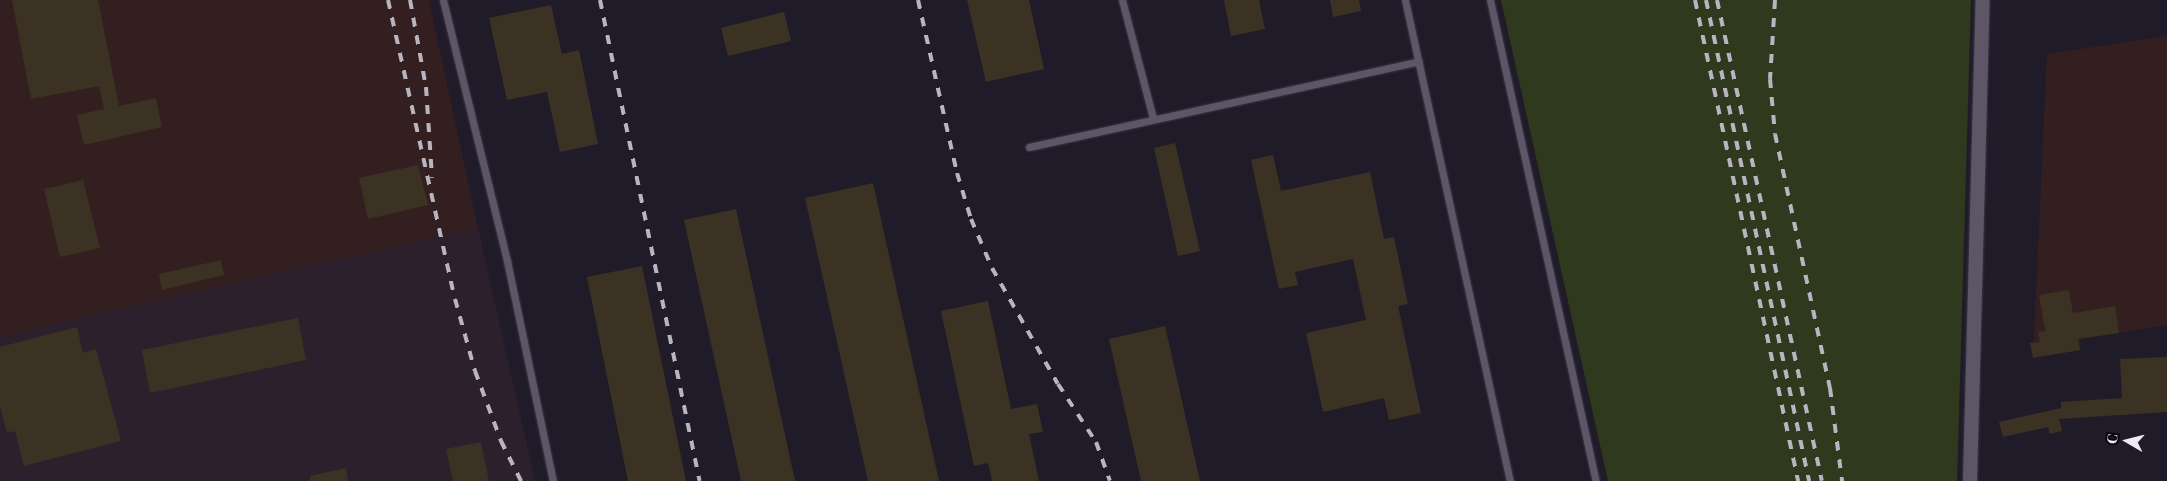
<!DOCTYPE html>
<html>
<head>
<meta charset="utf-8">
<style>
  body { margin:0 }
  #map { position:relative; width:2167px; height:481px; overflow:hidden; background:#201b29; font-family:"Playfair Display",serif }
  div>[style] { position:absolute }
  .commercial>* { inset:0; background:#2d202d }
  .industrial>* { inset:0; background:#331f1f }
  .green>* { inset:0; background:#2e391d }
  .building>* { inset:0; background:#3c3223 }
  .roads { filter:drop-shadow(0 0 1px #3c3844) drop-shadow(0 0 1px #3c3844) }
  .service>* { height:7px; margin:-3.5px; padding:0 3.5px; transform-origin:3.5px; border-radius:3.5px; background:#5c5667 }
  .minor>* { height:14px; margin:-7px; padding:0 7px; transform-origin:7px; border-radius:7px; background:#5c5667 }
  .rail>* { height:4px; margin-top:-2px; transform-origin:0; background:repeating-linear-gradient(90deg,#b9b5c0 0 9px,transparent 0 18px) }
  span { translate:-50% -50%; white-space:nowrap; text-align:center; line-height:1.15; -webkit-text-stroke:4px #09070d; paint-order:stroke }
  .north { position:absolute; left:2102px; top:416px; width:50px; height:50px; -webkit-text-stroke:4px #09070d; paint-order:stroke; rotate:278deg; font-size:14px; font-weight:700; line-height:20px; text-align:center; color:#efebf5 }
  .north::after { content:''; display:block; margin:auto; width:18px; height:22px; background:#efebf5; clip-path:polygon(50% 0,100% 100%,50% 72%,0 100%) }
</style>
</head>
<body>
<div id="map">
  <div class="commercial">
    <div style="clip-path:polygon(478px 228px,535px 481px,0 481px,0 336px)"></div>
  </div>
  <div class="industrial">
    <div style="clip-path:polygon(0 0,429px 0,478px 228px,0 336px)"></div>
    <div style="clip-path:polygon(2167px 36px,2167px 325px,2081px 339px,2080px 350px,2033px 358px,2047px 54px)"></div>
  </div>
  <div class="green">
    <div style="clip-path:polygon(1501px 0,1971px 0,1957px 481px,1608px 481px)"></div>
  </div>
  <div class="building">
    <div style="clip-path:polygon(12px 0,98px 0,119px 106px,156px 98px,162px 127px,84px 145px,77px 115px,104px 109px,99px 86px,31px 99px)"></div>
    <div style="clip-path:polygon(967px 0,1029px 0,1044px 69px,986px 82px)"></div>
    <div style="clip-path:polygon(1224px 0,1259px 0,1265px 29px,1231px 36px)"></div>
    <div style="clip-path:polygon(1330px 0,1359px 0,1361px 11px,1333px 17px)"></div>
    <div style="clip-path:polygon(551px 5px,562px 54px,579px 50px,598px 144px,560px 152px,547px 92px,507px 100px,489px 18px)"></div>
    <div style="clip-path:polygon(784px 12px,791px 41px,728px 56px,721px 28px)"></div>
    <div style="clip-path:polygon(1175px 143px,1200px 251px,1178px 256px,1154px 148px)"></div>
    <div style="clip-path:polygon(1273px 155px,1281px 191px,1370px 172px,1384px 239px,1394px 237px,1408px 304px,1398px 306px,1421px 413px,1389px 420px,1384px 398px,1323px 412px,1306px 333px,1366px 320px,1353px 259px,1295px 272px,1298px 285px,1279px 289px,1251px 160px)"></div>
    <div style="clip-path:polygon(418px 165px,428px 205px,368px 219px,359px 178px)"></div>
    <div style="clip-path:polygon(83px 180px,100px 248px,60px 257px,44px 189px)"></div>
    <div style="clip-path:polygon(873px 183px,939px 481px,868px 481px,805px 198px)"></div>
    <div style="clip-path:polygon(736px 209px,795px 481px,741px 481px,684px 220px)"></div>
    <div style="clip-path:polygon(221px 260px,224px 275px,162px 290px,159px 274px)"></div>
    <div style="clip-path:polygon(642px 266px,686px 481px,628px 481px,587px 277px)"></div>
    <div style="clip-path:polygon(2069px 290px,2073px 313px,2115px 306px,2119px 333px,2078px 339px,2080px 350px,2033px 358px,2030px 343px,2040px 342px,2038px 332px,2045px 331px,2039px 295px)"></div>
    <div style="clip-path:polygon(988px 301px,1011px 409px,1037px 404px,1043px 432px,1029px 434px,1039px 481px,992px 481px,988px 463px,974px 466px,941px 311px)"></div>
    <div style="clip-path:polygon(298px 318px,306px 360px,150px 393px,142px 350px)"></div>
    <div style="clip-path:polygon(1165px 326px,1200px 481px,1141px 481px,1109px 339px)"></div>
    <div style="clip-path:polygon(77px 327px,83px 353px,96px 349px,121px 441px,24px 466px,15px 431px,7px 433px,0 406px,0 347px)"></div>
    <div style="clip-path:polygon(2167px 357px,2167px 412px,2059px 419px,2062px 431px,2050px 434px,2048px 427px,2003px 437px,1999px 422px,2061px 408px,2061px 402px,2122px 398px,2120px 359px)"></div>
    <div style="clip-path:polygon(481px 442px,489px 481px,453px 481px,446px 449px)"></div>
    <div style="clip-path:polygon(346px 468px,348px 481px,310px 481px,310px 476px)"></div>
  </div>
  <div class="roads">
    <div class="service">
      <div style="left:443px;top:0;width:269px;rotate:76.2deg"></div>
      <div style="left:507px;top:261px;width:225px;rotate:78.2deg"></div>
      <div style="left:1122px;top:0;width:122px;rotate:75.3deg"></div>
      <div style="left:1405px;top:0;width:492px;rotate:77.7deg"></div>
      <div style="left:1490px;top:0;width:493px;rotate:77.6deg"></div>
      <div style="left:1029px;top:147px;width:399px;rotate:-12.4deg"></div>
    </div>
    <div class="minor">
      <div style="left:1970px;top:481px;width:481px;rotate:-88.5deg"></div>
    </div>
  </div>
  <div class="rail">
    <div style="left:388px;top:0;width:306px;rotate:77.4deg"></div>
    <div style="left:455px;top:299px;width:75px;rotate:74.5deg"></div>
    <div style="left:475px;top:371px;width:75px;rotate:69.6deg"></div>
    <div style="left:501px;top:441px;width:45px;rotate:63.4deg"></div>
    <div style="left:410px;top:0;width:88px;rotate:79.6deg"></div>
    <div style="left:426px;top:87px;width:91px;rotate:86.2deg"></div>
    <div style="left:600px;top:0;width:491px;rotate:78.3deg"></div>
    <div style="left:918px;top:0;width:177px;rotate:77.3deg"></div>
    <div style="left:957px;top:173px;width:48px;rotate:73.1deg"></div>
    <div style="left:971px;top:219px;width:53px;rotate:66.8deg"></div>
    <div style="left:992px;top:268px;width:133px;rotate:60.4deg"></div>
    <div style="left:1058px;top:384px;width:69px;rotate:56.8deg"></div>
    <div style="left:1096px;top:442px;width:41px;rotate:70.3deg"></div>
    <div style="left:1695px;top:0;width:492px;rotate:77.9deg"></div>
    <div style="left:1706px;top:0;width:492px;rotate:77.9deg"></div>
    <div style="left:1717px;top:0;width:492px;rotate:77.7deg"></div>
    <div style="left:1775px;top:0;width:79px;rotate:93.6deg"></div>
    <div style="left:1770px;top:79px;width:55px;rotate:84.8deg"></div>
    <div style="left:1775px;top:134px;width:260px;rotate:77.8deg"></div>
    <div style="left:1830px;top:388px;width:94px;rotate:82.6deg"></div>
  </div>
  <div class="north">С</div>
</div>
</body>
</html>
